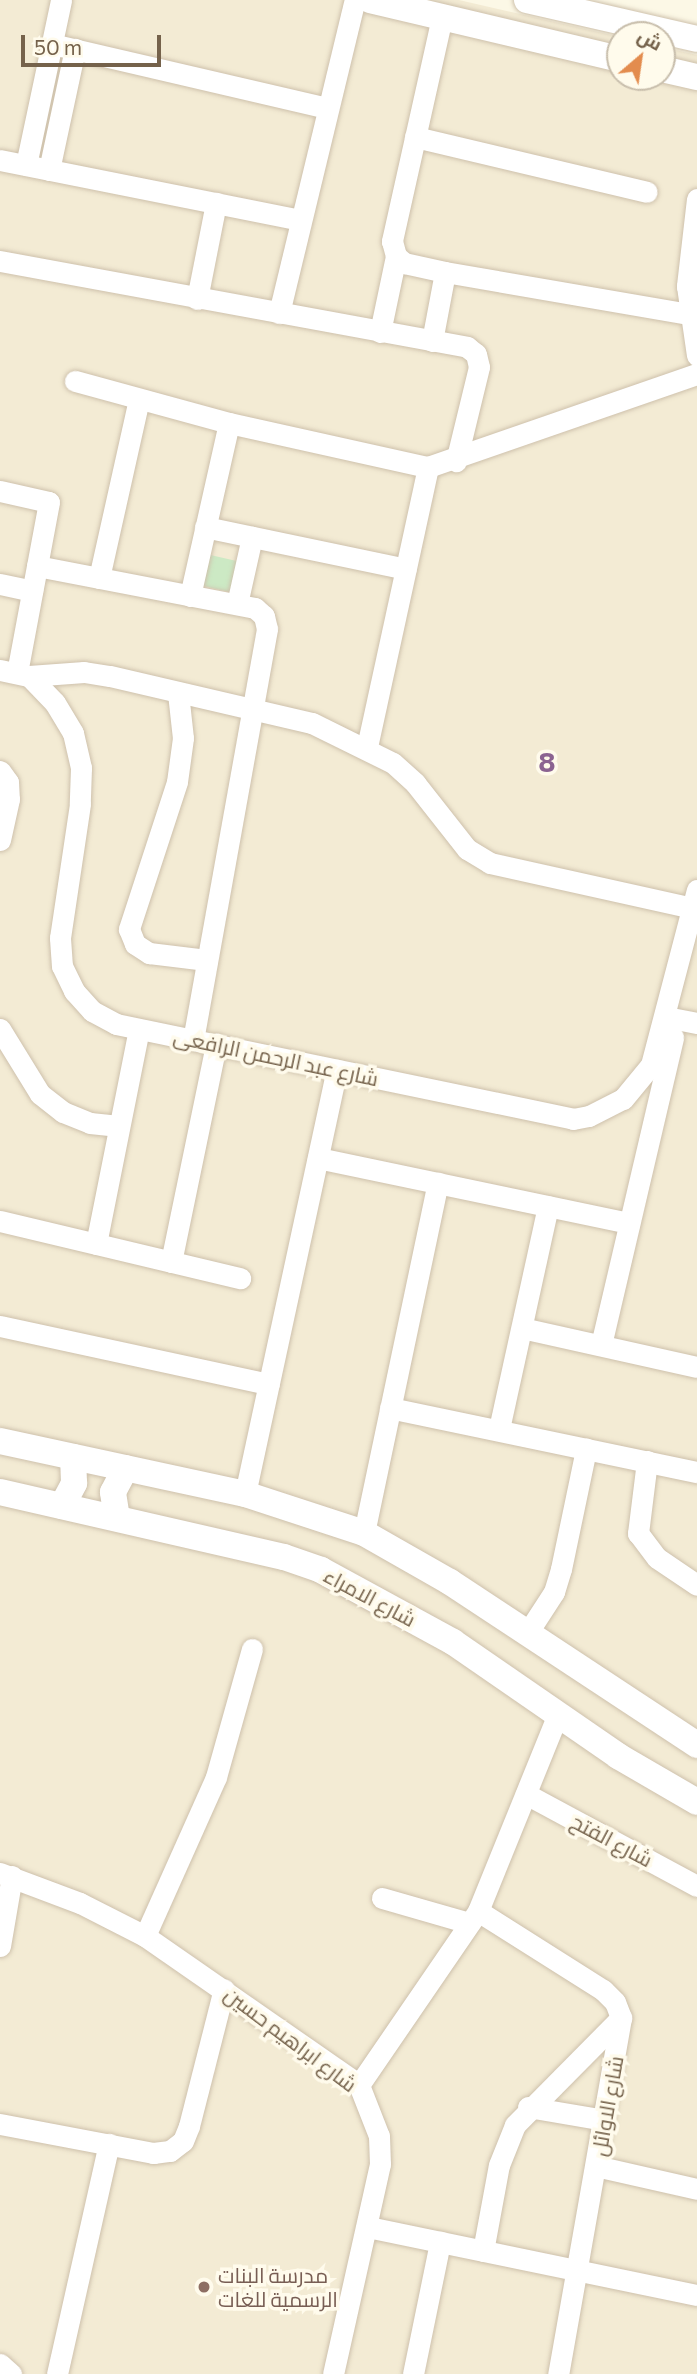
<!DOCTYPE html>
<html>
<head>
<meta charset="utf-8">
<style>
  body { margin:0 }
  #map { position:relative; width:697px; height:2374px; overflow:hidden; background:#fcf8e6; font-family:Commissioner,Cairo,sans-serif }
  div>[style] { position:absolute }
  .residential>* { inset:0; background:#f3ebd4 }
  .green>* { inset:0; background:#cce9c4 }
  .roads { filter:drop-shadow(0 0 2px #cec1ac) drop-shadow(0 0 2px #cec1ac) }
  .minor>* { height:21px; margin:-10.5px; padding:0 10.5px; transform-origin:10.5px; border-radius:10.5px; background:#fff }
  .tertiary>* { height:26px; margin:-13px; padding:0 13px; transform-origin:13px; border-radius:13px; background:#fff }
  .dots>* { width:19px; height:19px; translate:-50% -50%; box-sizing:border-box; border:4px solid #fffbec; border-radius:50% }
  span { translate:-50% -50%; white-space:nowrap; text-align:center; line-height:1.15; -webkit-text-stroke:7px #fffbec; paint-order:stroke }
  .street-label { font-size:21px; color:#75624b }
  .education-label { font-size:21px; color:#785e54 }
  .left { translate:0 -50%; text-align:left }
  .district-label { font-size:28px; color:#8b6391; font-weight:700 }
  .north { position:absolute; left:606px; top:21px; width:70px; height:70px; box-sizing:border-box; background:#fffbec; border:2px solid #c8beac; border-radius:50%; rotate:29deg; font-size:19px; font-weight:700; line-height:28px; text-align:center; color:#75624b }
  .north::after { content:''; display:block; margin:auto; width:24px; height:32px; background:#e38c4e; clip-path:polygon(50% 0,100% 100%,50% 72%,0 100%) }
  .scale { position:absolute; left:21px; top:35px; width:140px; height:32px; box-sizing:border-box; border:4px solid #75624b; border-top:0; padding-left:9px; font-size:21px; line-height:24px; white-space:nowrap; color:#75624b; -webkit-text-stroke:5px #fffbec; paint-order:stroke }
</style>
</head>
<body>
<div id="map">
  <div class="residential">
    <div style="clip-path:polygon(0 0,459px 0,620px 37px,620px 77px,662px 77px,662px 47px,697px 55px,697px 2374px,0 2374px)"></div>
  </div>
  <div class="green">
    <div style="clip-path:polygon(206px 554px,241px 562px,234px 593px,199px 585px)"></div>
  </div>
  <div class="roads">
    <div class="minor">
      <div style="left:442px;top:17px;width:230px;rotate:102.6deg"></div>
      <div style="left:392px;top:241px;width:16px;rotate:75deg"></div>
      <div style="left:396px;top:256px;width:11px;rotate:41deg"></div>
      <div style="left:404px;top:263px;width:42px;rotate:12.4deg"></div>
      <div style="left:445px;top:272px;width:248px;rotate:9.8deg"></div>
      <div style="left:52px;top:44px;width:282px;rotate:13.1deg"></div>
      <div style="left:415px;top:137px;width:238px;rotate:13.3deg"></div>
      <div style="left:0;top:160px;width:305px;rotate:11.3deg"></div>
      <div style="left:26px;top:165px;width:169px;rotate:-78deg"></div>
      <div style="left:49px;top:170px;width:124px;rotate:-77.9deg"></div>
      <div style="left:697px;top:199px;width:88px;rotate:96.6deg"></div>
      <div style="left:687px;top:286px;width:70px;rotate:81.8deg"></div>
      <div style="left:0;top:261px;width:475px;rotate:10.4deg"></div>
      <div style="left:467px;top:347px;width:11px;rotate:38deg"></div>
      <div style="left:476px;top:354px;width:13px;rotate:77deg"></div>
      <div style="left:479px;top:367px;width:97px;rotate:103.7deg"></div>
      <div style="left:197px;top:299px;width:98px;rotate:-78.8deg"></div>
      <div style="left:279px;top:313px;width:322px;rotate:-76.4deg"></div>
      <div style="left:380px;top:332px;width:78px;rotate:-78.1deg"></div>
      <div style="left:432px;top:341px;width:70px;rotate:-79.3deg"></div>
      <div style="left:75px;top:381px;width:160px;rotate:15.3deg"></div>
      <div style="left:229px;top:423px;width:204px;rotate:12.5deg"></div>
      <div style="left:428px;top:467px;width:285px;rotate:-19.1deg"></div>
      <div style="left:0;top:491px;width:50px;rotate:12.7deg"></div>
      <div style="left:49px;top:502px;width:174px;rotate:100.6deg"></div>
      <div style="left:205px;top:527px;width:205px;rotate:11.8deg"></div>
      <div style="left:37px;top:566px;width:222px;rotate:10.9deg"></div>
      <div style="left:255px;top:608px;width:12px;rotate:42deg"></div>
      <div style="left:264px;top:616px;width:13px;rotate:77deg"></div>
      <div style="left:267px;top:629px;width:417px;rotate:100.2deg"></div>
      <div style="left:99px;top:578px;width:183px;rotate:-77.4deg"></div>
      <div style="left:0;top:584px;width:33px;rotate:12deg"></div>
      <div style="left:190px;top:596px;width:177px;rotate:-77.3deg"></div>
      <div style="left:237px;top:604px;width:69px;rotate:-77.4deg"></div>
      <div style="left:0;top:670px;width:30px;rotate:12deg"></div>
      <div style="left:29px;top:676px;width:37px;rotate:46deg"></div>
      <div style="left:55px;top:703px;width:35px;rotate:59deg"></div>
      <div style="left:73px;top:733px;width:36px;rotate:77deg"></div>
      <div style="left:81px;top:768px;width:36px;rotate:92deg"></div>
      <div style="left:80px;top:804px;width:135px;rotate:98.5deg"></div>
      <div style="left:60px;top:938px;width:28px;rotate:86deg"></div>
      <div style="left:62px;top:966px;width:28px;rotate:64deg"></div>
      <div style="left:74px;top:991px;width:27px;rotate:48deg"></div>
      <div style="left:92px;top:1011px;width:27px;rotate:28deg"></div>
      <div style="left:116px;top:1024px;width:467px;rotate:11.7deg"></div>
      <div style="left:573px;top:1119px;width:16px;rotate:-11deg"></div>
      <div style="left:589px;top:1116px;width:38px;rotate:-27deg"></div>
      <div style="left:623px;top:1099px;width:44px;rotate:-50.5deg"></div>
      <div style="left:651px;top:1065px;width:181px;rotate:-75.3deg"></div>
      <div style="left:29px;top:676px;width:55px;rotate:-4.2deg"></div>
      <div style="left:84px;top:672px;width:26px;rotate:9deg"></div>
      <div style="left:110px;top:676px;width:207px;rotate:13.1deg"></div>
      <div style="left:312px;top:723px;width:90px;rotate:26.3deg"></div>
      <div style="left:393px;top:763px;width:30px;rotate:42deg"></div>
      <div style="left:415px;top:783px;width:84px;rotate:51.8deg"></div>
      <div style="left:467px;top:849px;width:27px;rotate:31deg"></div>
      <div style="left:490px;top:863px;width:212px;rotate:12.5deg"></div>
      <div style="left:178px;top:693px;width:45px;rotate:83.7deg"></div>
      <div style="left:183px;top:738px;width:44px;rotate:97.8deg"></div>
      <div style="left:177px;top:782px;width:155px;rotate:108.1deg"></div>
      <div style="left:129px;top:929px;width:16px;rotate:68deg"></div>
      <div style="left:135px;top:944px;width:17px;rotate:33deg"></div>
      <div style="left:149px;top:953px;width:58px;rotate:6.9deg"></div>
      <div style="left:367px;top:747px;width:287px;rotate:-77.7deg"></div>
      <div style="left:0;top:771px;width:14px;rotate:54deg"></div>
      <div style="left:8px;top:782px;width:17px;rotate:87deg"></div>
      <div style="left:9px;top:799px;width:42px;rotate:102.4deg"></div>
      <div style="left:666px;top:1017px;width:32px;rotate:11deg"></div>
      <div style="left:0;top:1029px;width:76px;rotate:58.4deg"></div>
      <div style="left:40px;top:1094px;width:29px;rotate:38deg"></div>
      <div style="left:63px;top:1112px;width:29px;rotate:22deg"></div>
      <div style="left:90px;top:1123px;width:29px;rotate:6deg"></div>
      <div style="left:318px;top:1158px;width:318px;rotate:11.8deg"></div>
      <div style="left:0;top:1221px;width:247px;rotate:13.4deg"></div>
      <div style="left:96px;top:1244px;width:219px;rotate:-78.7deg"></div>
      <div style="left:171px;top:1262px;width:223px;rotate:-78.3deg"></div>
      <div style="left:0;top:1326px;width:275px;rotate:12.2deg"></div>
      <div style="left:522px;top:1328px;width:179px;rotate:12.6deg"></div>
      <div style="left:601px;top:1345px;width:316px;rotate:-76.8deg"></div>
      <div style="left:390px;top:1408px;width:314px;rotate:11.8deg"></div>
      <div style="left:499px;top:1429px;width:228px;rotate:-77.6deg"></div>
      <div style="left:647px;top:1461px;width:73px;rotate:97.1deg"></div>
      <div style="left:638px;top:1533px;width:31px;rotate:53deg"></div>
      <div style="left:657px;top:1558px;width:48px;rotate:34deg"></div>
      <div style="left:245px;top:1494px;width:434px;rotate:-77.8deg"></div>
      <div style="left:364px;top:1533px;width:358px;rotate:-78.1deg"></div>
      <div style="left:528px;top:1632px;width:48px;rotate:-57deg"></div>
      <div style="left:554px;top:1592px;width:24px;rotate:-73deg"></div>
      <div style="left:561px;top:1569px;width:123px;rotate:-78.2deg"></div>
      <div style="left:526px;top:1794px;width:194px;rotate:28.3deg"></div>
      <div style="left:0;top:1873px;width:85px;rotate:20.6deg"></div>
      <div style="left:80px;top:1903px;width:73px;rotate:26.9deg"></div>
      <div style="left:145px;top:1936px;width:261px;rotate:34.8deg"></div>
      <div style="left:359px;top:2085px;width:55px;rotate:68.6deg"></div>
      <div style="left:379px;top:2136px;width:28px;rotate:88deg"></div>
      <div style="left:380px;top:2164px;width:215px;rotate:102.6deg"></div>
      <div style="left:382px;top:1898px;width:91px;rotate:16deg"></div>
      <div style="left:478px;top:1911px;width:148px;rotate:32.3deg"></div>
      <div style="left:603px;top:1990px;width:17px;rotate:45deg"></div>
      <div style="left:615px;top:2002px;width:17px;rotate:69deg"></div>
      <div style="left:621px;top:2018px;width:362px;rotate:100deg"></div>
      <div style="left:145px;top:1936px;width:174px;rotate:-65.9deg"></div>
      <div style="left:216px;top:1777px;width:133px;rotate:-74.3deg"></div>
      <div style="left:0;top:1946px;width:71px;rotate:-80.3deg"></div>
      <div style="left:359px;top:2085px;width:211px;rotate:-55.6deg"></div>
      <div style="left:478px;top:1911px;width:213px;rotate:-67.9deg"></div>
      <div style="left:528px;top:2107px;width:77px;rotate:9.7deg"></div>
      <div style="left:0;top:2124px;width:156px;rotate:10.7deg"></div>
      <div style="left:153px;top:2153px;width:17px;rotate:-7deg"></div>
      <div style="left:170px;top:2151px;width:16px;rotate:-38deg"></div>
      <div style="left:183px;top:2141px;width:16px;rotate:-68deg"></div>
      <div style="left:189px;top:2126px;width:141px;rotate:-75.7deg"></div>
      <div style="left:596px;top:2166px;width:104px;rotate:12.8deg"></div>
      <div style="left:368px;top:2227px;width:336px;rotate:11.7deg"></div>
      <div style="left:483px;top:2251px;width:87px;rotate:-79.5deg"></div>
      <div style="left:499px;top:2165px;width:43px;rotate:-68.2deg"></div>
      <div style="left:515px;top:2125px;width:151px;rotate:-45.3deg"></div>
      <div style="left:0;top:2364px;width:15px;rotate:42deg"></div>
      <div style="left:57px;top:2374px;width:236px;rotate:-77.3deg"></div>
      <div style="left:413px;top:2374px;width:135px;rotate:-78.4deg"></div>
    </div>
    <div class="tertiary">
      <div style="left:370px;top:0;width:257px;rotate:13.3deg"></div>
      <div style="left:527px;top:0;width:174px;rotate:12.9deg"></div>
      <div style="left:662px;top:69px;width:36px;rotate:13deg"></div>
      <div style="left:0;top:1441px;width:251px;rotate:12.2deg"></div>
      <div style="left:245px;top:1494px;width:125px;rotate:18.1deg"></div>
      <div style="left:364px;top:1533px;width:99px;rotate:29.7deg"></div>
      <div style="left:450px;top:1582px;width:296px;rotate:33.4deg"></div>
      <div style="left:0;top:1492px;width:291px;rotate:12.9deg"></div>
      <div style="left:284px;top:1557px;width:39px;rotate:19deg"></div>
      <div style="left:321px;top:1570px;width:150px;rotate:28.6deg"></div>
      <div style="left:453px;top:1642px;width:201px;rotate:34.6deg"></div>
      <div style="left:618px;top:1756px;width:91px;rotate:30.2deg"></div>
      <div style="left:62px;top:1506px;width:26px;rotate:-62deg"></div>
      <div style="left:74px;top:1483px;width:26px;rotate:-92deg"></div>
      <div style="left:117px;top:1518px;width:26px;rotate:-99deg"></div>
      <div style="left:113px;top:1492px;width:27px;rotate:-62deg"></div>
    </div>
  </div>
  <div class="dots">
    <div style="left:204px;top:2287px;background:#8d6e63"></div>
  </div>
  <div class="street-label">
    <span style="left:276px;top:1057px;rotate:12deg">شارع عبد الرحمن الرافعى</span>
    <span style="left:370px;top:1597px;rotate:28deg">شارع الامراء</span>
    <span style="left:612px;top:1840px;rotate:28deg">شارع الفتح</span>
    <span style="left:291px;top:2039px;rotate:37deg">شارع ابراهيم حسين</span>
    <span style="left:607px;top:2106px;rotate:-80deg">شارع الاوائل</span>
  </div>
  <div class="education-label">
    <span class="left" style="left:218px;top:2287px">مدرسة البنات<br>الرسمية للغات</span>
  </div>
  <div class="district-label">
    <span style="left:547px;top:761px">8</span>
  </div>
  <div class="north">ش</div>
  <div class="scale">50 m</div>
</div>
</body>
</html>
